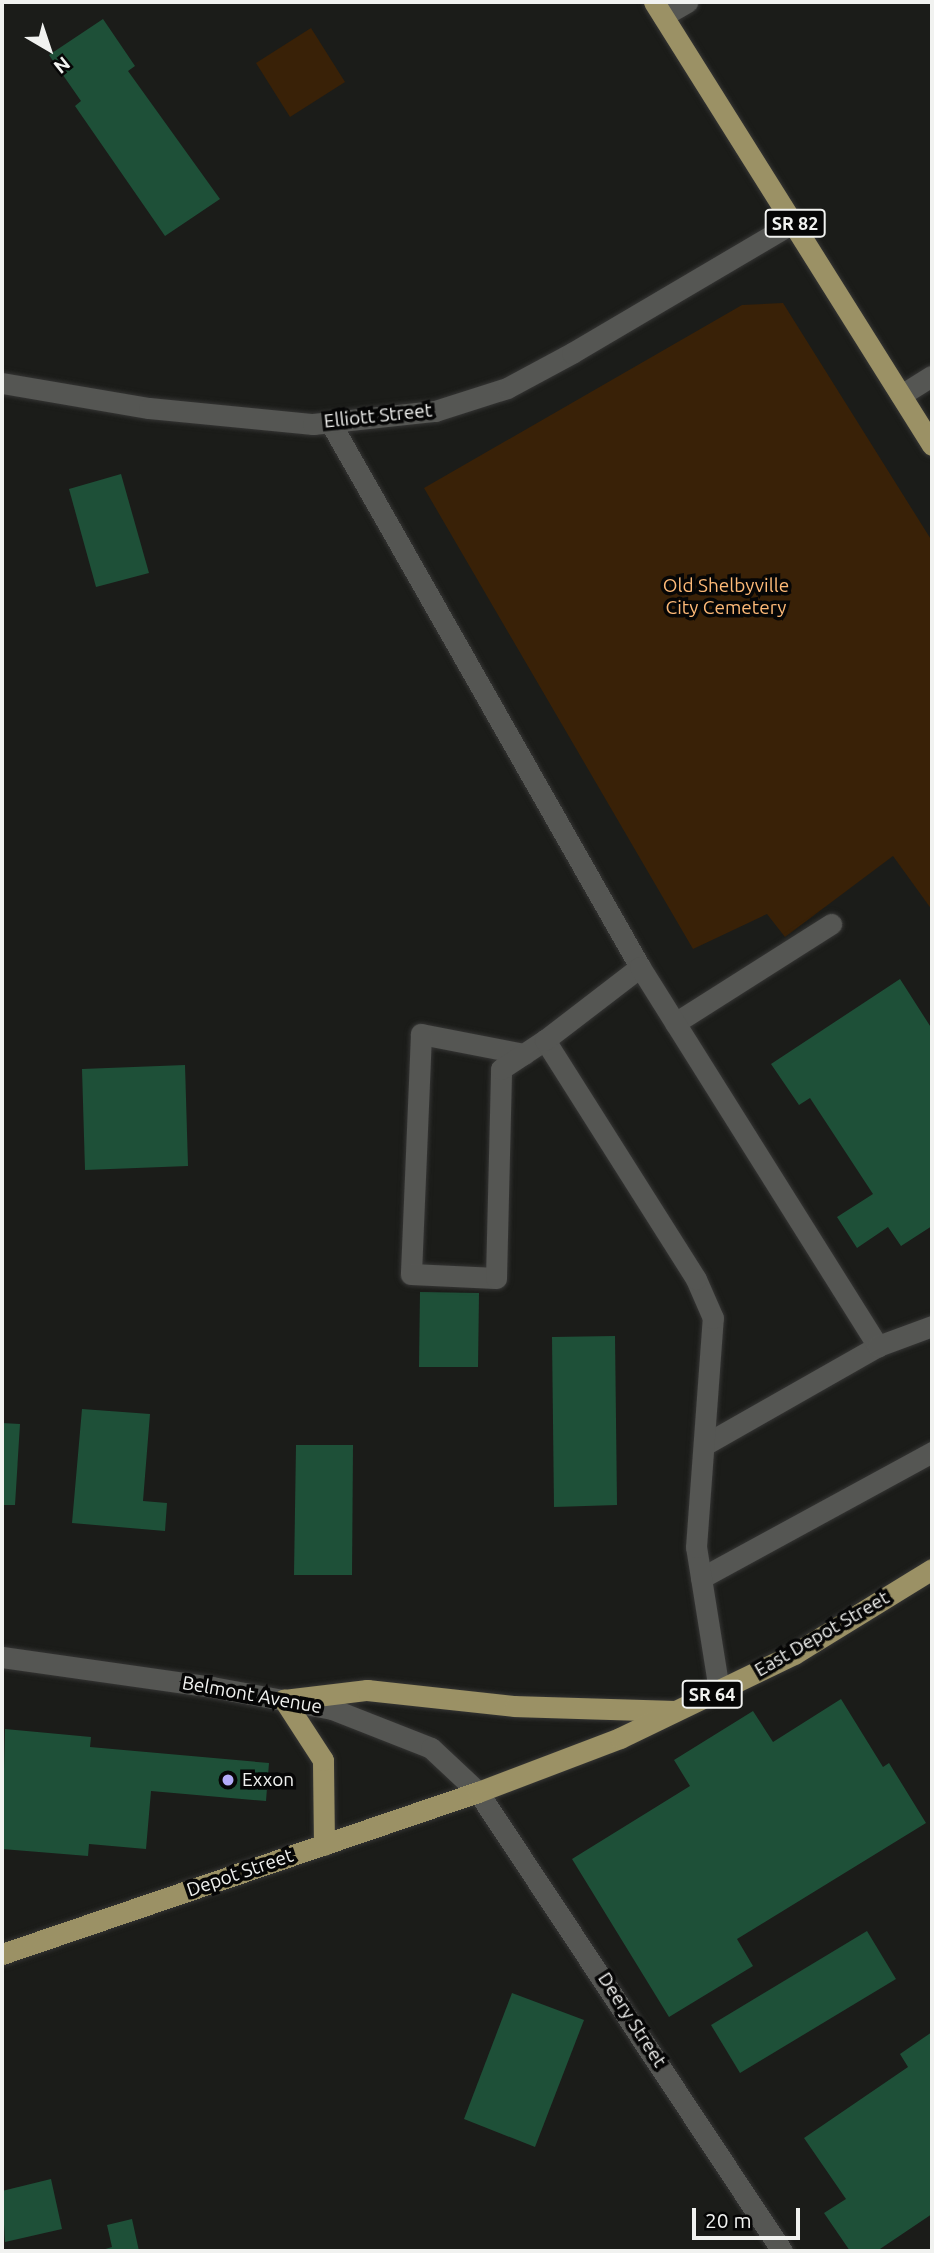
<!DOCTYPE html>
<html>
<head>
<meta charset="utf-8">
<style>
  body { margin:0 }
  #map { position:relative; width:934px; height:2253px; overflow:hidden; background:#1b1c19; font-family:Ubuntu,sans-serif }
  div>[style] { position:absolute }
  .green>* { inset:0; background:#392107 }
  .building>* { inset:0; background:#1e5038 }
  .roads { filter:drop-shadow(0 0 2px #353534) drop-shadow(0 0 2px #353534) }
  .lane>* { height:21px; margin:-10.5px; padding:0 10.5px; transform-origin:10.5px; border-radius:10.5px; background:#555653 }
  .street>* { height:21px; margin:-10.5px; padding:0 10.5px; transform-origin:10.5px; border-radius:10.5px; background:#555653 }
  .secondary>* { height:21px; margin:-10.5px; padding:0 10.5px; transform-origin:10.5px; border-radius:10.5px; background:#555653 }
  .primary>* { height:21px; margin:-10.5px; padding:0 10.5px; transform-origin:10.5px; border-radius:10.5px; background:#9b9165 }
  .dots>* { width:19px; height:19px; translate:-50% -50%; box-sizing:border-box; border:4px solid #060606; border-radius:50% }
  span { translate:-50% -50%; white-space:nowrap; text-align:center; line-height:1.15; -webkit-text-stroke:7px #060606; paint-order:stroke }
  .shield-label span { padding:2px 5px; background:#060606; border:2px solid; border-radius:5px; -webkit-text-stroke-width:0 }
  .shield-label { font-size:18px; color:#f1f2f0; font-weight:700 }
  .street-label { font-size:19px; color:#f1f2f0 }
  .park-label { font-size:19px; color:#fdb977 }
  .poi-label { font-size:19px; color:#f1f2f0 }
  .left { translate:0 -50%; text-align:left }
  .frame { position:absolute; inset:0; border:4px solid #f1f2f0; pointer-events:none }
  .north { position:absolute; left:14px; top:14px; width:70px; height:70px; -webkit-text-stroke:5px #060606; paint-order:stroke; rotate:141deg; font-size:19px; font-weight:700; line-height:28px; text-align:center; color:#f1f2f0 }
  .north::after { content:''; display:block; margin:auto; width:24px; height:32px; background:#f1f2f0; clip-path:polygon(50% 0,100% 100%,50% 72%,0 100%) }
  .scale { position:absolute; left:692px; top:2208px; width:108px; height:32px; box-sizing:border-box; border:4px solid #f1f2f0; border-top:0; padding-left:9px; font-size:21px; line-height:24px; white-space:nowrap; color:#f1f2f0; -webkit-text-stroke:5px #060606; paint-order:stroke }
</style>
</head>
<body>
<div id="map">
  <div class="green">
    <div style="clip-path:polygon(311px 28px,345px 82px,290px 117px,256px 63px)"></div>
    <div style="clip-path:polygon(783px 303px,932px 541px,932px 910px,893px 856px,785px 937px,767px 914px,693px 949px,424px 488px,742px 305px)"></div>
  </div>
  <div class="building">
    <div style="clip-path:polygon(103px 19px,135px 66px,128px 71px,220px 199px,165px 236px,75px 106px,81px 101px,49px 55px)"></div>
    <div style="clip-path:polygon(121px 474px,149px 573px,96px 587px,69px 489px)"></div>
    <div style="clip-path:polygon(900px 979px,932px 1029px,932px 1226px,901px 1246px,888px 1227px,857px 1248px,837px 1217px,873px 1194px,810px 1098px,799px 1105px,771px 1064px)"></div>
    <div style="clip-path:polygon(185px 1065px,188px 1166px,85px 1170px,82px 1069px)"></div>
    <div style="clip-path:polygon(420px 1292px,479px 1293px,478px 1367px,419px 1367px)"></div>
    <div style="clip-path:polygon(615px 1336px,617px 1505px,554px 1507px,552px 1337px)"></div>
    <div style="clip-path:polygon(82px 1409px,150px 1414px,143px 1501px,167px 1503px,165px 1531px,72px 1523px)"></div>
    <div style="clip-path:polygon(2px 1423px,20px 1424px,15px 1505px,2px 1505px)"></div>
    <div style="clip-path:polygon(296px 1445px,353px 1445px,352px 1575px,294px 1575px)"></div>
    <div style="clip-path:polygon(841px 1699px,883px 1767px,889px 1763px,926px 1823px,737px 1939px,753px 1966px,669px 2017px,572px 1859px,690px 1786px,674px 1760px,753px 1711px,773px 1742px)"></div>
    <div style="clip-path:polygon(5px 1729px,91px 1737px,90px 1747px,269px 1763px,266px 1801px,151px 1791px,146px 1849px,89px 1844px,88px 1856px,2px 1849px)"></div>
    <div style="clip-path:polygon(867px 1931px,896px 1979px,740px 2073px,711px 2025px)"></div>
    <div style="clip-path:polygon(512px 1993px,584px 2020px,535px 2147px,464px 2119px)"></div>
    <div style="clip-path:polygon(932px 2032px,932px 2214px,877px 2251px,850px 2251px,824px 2213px,846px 2199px,804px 2138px,908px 2067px,900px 2054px)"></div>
    <div style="clip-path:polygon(51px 2179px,62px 2229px,5px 2242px,2px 2191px)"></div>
    <div style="clip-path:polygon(132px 2219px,139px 2251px,99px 2251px,112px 2247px,107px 2225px)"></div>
  </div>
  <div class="roads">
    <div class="lane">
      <div style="left:901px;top:395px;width:36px;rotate:-32deg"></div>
      <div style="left:330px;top:422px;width:627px;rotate:60.37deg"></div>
      <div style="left:675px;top:1023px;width:185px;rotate:-32.4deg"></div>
      <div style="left:524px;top:1054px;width:105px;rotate:-169deg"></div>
      <div style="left:421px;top:1034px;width:240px;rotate:92.4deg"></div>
      <div style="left:411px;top:1274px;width:85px;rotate:2.7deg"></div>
      <div style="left:496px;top:1278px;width:209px;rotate:-88.6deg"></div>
      <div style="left:501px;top:1069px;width:53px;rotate:-33.4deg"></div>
      <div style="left:704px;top:1445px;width:200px;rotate:-29.6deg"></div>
      <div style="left:701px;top:1578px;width:263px;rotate:-28.6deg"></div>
      <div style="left:719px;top:1690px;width:145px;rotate:-99.1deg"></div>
      <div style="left:696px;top:1547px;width:230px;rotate:-85.8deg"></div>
      <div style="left:713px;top:1318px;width:43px;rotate:-113.6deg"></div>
      <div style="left:696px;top:1279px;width:283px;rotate:-122.3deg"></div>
      <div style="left:545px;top:1040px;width:120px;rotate:-37.5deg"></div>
      <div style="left:640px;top:967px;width:448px;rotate:57.9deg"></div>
      <div style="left:878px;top:1346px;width:58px;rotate:-20.3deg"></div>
    </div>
    <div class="street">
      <div style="left:663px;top:16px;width:28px;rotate:-30deg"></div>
      <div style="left:2px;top:383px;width:149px;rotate:9.7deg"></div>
      <div style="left:149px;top:408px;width:165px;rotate:5.6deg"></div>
      <div style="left:313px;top:424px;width:123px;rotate:-6.1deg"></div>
      <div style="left:435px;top:411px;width:76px;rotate:-17.7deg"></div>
      <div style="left:507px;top:388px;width:74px;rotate:-28.3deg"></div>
      <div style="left:572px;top:353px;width:258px;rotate:-30.5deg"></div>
      <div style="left:478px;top:1792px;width:551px;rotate:56.48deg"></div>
    </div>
    <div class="secondary">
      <div style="left:2px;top:1657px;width:212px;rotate:8.1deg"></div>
      <div style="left:212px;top:1687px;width:122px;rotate:10.4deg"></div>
      <div style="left:332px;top:1709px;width:106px;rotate:21.5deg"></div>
      <div style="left:431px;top:1748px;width:64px;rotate:43.1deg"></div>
    </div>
    <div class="primary">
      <div style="left:654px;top:2px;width:523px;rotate:57.89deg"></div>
      <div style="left:324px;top:1845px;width:85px;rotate:-90.7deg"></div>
      <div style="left:323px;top:1760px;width:72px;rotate:-123deg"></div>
      <div style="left:284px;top:1700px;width:84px;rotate:-6.9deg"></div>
      <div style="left:367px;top:1690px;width:149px;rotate:6.2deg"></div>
      <div style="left:515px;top:1706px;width:158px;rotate:1.8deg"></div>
      <div style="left:2px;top:1954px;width:503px;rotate:-18.8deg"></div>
      <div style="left:478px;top:1792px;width:152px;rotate:-20.8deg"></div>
      <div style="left:620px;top:1738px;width:193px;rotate:-25.8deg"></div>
      <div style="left:794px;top:1654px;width:162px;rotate:-31.6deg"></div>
    </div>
  </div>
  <div class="dots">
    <div style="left:228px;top:1780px;background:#b4acf9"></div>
  </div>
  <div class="shield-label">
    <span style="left:795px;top:223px">SR 82</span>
    <span style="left:712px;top:1694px">SR 64</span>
  </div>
  <div class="street-label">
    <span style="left:378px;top:416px;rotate:-6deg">Elliott Street</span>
    <span style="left:822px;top:1634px;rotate:-30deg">East Depot Street</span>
    <span style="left:252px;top:1695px;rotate:10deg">Belmont Avenue</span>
    <span style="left:240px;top:1873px;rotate:-19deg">Depot Street</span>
    <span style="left:632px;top:2020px;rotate:57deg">Deery Street</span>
  </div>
  <div class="park-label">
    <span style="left:726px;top:597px">Old Shelbyville<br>City Cemetery</span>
  </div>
  <div class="poi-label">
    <span class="left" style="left:242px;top:1780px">Exxon</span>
  </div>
  <div class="frame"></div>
  <div class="north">N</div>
  <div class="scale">20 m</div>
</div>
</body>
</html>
